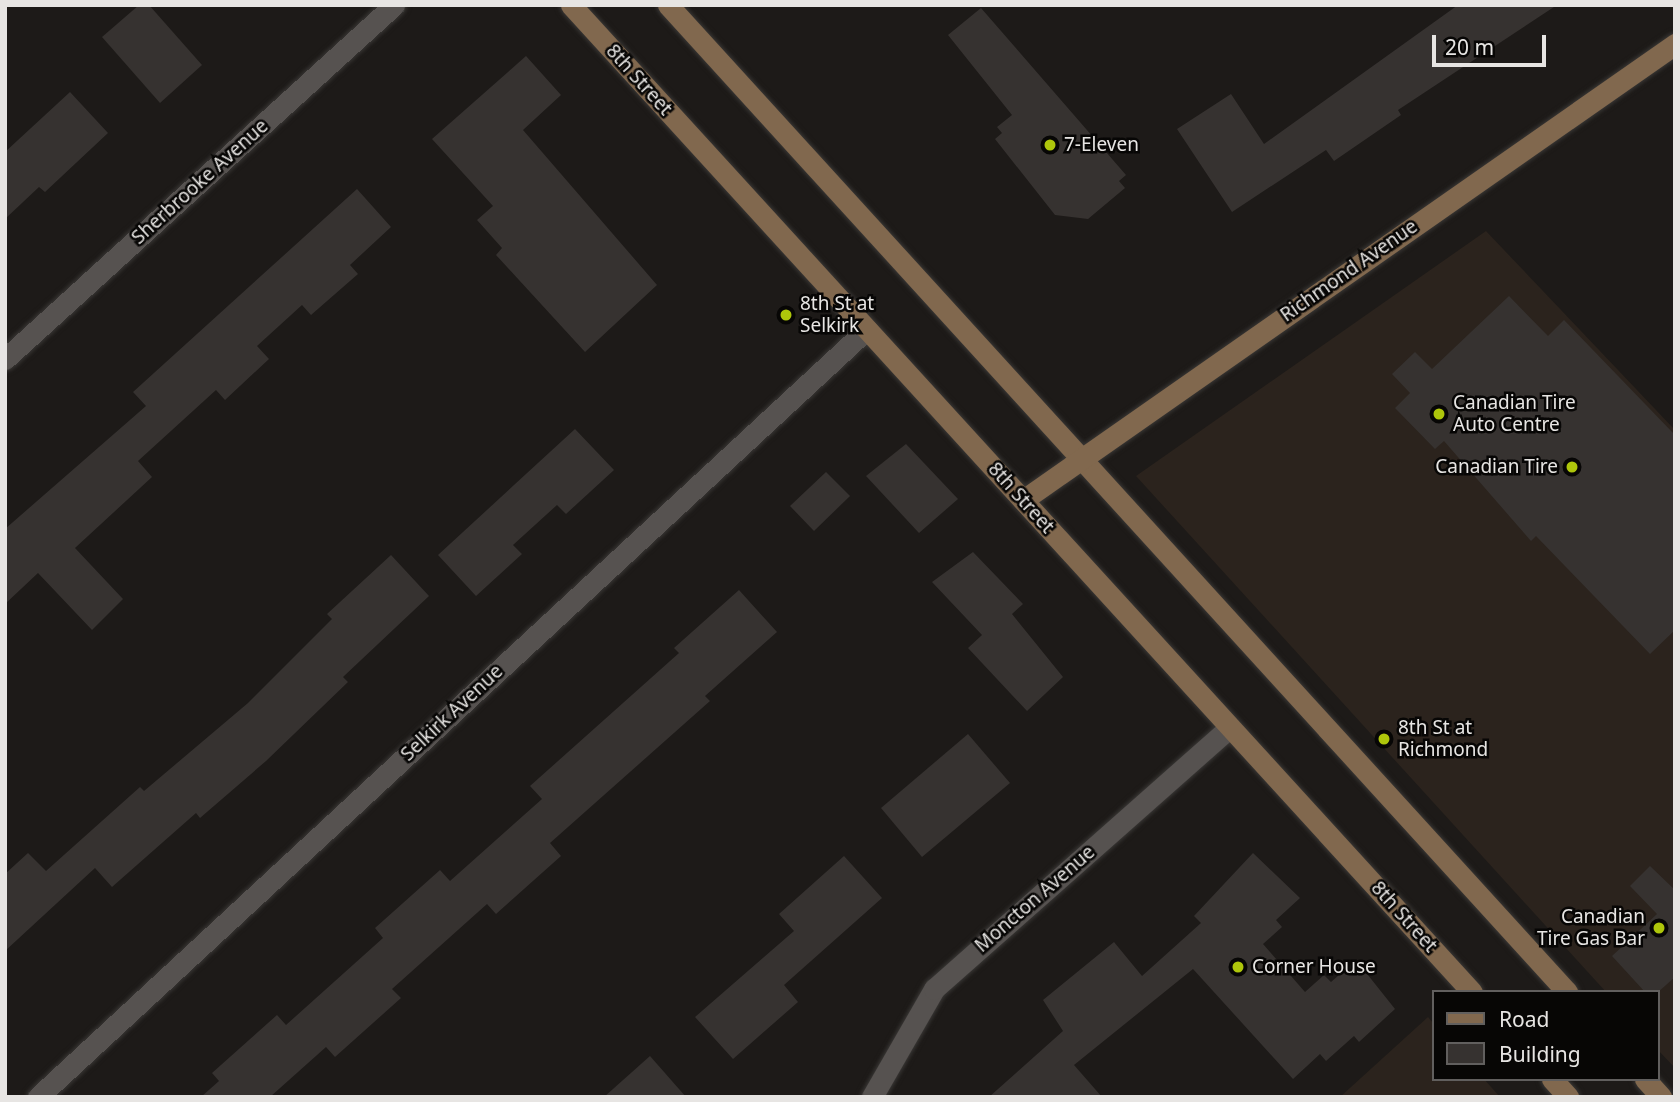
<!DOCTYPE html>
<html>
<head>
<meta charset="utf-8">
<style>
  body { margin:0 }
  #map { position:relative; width:1680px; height:1102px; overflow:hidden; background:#1d1a18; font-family:"Noto Sans",sans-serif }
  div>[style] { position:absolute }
  .built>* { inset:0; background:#2b231d }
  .building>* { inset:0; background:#363230 }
  .roads { filter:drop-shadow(0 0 2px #393735) drop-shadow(0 0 2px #393735) }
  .street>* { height:21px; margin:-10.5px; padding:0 10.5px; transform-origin:10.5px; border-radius:10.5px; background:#565250 }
  .secondary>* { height:21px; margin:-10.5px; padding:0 10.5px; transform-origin:10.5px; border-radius:10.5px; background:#81684e }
  .dots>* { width:19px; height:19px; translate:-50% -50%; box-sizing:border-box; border:4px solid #070605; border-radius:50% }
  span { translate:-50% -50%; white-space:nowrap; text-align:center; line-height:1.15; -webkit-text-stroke:5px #070605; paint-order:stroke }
  .street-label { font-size:19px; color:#e7e5e3 }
  .poi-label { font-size:19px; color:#e7e5e3 }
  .left { translate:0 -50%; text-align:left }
  .right { translate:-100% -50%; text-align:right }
  .frame { position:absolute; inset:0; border:7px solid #e7e5e3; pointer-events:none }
  .legend { position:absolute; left:1432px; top:990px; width:228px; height:91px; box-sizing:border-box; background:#070605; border:2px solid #615f5e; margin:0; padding:9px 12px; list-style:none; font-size:21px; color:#e7e5e3 }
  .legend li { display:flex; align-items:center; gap:14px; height:35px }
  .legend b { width:35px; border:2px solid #615f5e }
  .scale { position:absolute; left:1432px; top:35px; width:114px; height:32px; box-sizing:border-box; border:4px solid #e7e5e3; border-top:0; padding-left:9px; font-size:21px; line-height:24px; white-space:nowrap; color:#e7e5e3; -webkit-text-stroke:5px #070605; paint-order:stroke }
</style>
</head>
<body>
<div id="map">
  <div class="built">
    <div style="clip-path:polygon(1486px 231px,1675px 430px,1675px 1068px,1657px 1049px,1657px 992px,1606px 992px,1136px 476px)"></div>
    <div style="clip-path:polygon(1428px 1017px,1433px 1023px,1433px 1079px,1484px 1079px,1500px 1097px,1340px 1097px)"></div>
  </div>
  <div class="building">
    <div style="clip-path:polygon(139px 5px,149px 5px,202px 65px,160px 103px,102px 37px)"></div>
    <div style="clip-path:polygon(1458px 5px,1557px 5px,1398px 110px,1401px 115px,1334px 161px,1326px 150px,1232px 212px,1177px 129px,1231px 94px,1264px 144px)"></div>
    <div style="clip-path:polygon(981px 8px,1126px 175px,1119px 181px,1125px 188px,1088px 219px,1055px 215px,995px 139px,1002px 133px,997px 127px,1012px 115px,948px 35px)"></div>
    <div style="clip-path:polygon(526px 56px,561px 95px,523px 130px,657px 285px,585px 352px,496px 255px,502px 248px,477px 220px,493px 206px,432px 139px)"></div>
    <div style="clip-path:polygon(70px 92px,108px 133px,45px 192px,39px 187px,5px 219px,5px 152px)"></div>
    <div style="clip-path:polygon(357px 189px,391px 227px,350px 265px,358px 274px,311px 315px,302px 305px,257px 346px,269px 359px,225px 400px,216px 390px,138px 461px,152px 477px,75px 548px,123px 599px,92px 630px,38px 573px,5px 604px,5px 529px,146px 406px,133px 392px)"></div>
    <div style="clip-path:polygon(1509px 296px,1548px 336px,1564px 320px,1675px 435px,1675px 630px,1650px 654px,1536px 536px,1531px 541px,1444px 441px,1435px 449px,1395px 408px,1410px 393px,1392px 374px,1415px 352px,1432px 369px)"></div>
    <div style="clip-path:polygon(575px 429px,614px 470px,566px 514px,557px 505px,513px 545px,522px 554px,476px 596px,438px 555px)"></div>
    <div style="clip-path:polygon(906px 444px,958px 499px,919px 533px,866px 476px)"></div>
    <div style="clip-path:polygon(826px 472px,850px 496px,814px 531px,790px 506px)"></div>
    <div style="clip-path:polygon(973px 552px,1023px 604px,1012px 614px,1063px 677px,1027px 711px,968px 648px,982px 635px,932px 582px)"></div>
    <div style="clip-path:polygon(391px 555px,429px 596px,343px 677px,348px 682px,266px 761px,200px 818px,196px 813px,112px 887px,95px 868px,5px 951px,5px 874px,28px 853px,46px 871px,140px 787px,144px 791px,248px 703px,332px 619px,327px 614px)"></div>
    <div style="clip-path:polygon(739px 590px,777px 632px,705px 696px,710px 701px,550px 843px,561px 856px,496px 914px,487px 904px,392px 989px,401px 998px,335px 1057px,326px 1047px,270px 1097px,201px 1097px,219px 1081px,212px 1073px,277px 1015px,286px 1025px,383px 938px,375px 928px,440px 870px,450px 881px,542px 799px,530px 786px,679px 653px,674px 648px)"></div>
    <div style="clip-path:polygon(968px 734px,1010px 783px,922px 857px,881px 808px)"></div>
    <div style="clip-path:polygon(1253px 853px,1300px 898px,1276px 920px,1282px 927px,1263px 944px,1305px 992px,1324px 975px,1331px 982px,1356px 960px,1395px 1009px,1359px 1042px,1354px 1036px,1326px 1061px,1320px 1054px,1293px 1079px,1193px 969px,1074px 1065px,1102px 1097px,989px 1097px,1063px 1031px,1043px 1000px,1114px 942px,1142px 976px,1201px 923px,1194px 916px)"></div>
    <div style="clip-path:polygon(844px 856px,882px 898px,784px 985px,798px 1002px,733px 1059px,695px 1017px,794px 931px,779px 914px)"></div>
    <div style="clip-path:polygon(1650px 866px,1675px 890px,1675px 977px,1657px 993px,1645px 992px,1612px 956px,1657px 914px,1630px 886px)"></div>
    <div style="clip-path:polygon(650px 1056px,686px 1097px,604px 1097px)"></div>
  </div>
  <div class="roads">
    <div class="street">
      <div style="left:5px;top:359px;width:526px;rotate:-42.3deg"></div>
      <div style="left:38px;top:1097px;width:1130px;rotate:-42.81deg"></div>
      <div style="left:872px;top:1097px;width:125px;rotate:-60.1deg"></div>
      <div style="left:934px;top:989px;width:395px;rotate:-41.5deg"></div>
    </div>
    <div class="secondary">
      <div style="left:571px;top:5px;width:1336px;rotate:47.61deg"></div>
      <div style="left:668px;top:5px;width:1335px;rotate:47.67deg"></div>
      <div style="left:1023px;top:500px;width:796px;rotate:-34.97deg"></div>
      <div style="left:1552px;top:1079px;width:24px;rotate:48deg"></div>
      <div style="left:1645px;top:1079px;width:24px;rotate:48deg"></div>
    </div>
  </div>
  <div class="dots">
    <div style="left:1050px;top:145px;background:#aec60b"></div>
    <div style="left:786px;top:315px;background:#aec60b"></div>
    <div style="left:1439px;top:414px;background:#aec60b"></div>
    <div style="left:1572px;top:467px;background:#aec60b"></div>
    <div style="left:1384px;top:739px;background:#aec60b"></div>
    <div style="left:1659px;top:928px;background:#aec60b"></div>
    <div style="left:1238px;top:967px;background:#aec60b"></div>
  </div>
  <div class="street-label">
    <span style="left:639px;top:80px;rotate:48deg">8th Street</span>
    <span style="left:200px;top:182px;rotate:-42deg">Sherbrooke Avenue</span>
    <span style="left:1349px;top:271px;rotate:-35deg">Richmond Avenue</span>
    <span style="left:1021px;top:498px;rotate:48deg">8th Street</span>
    <span style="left:452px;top:713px;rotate:-43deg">Selkirk Avenue</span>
    <span style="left:1035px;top:899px;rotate:-41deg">Moncton Avenue</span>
    <span style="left:1404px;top:917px;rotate:48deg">8th Street</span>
  </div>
  <div class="poi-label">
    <span class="left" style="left:1064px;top:145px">7-Eleven</span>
    <span class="left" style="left:800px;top:315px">8th St at<br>Selkirk</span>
    <span class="left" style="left:1453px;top:414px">Canadian Tire<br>Auto Centre</span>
    <span class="right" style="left:1558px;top:467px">Canadian Tire</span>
    <span class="left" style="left:1398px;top:739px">8th St at<br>Richmond</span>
    <span class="right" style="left:1645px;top:928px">Canadian<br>Tire Gas Bar</span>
    <span class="left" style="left:1252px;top:967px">Corner House</span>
  </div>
  <div class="frame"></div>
  <ul class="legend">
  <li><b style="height:9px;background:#81684e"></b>Road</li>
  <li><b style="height:19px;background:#363230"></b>Building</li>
  </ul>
  <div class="scale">20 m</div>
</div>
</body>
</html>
